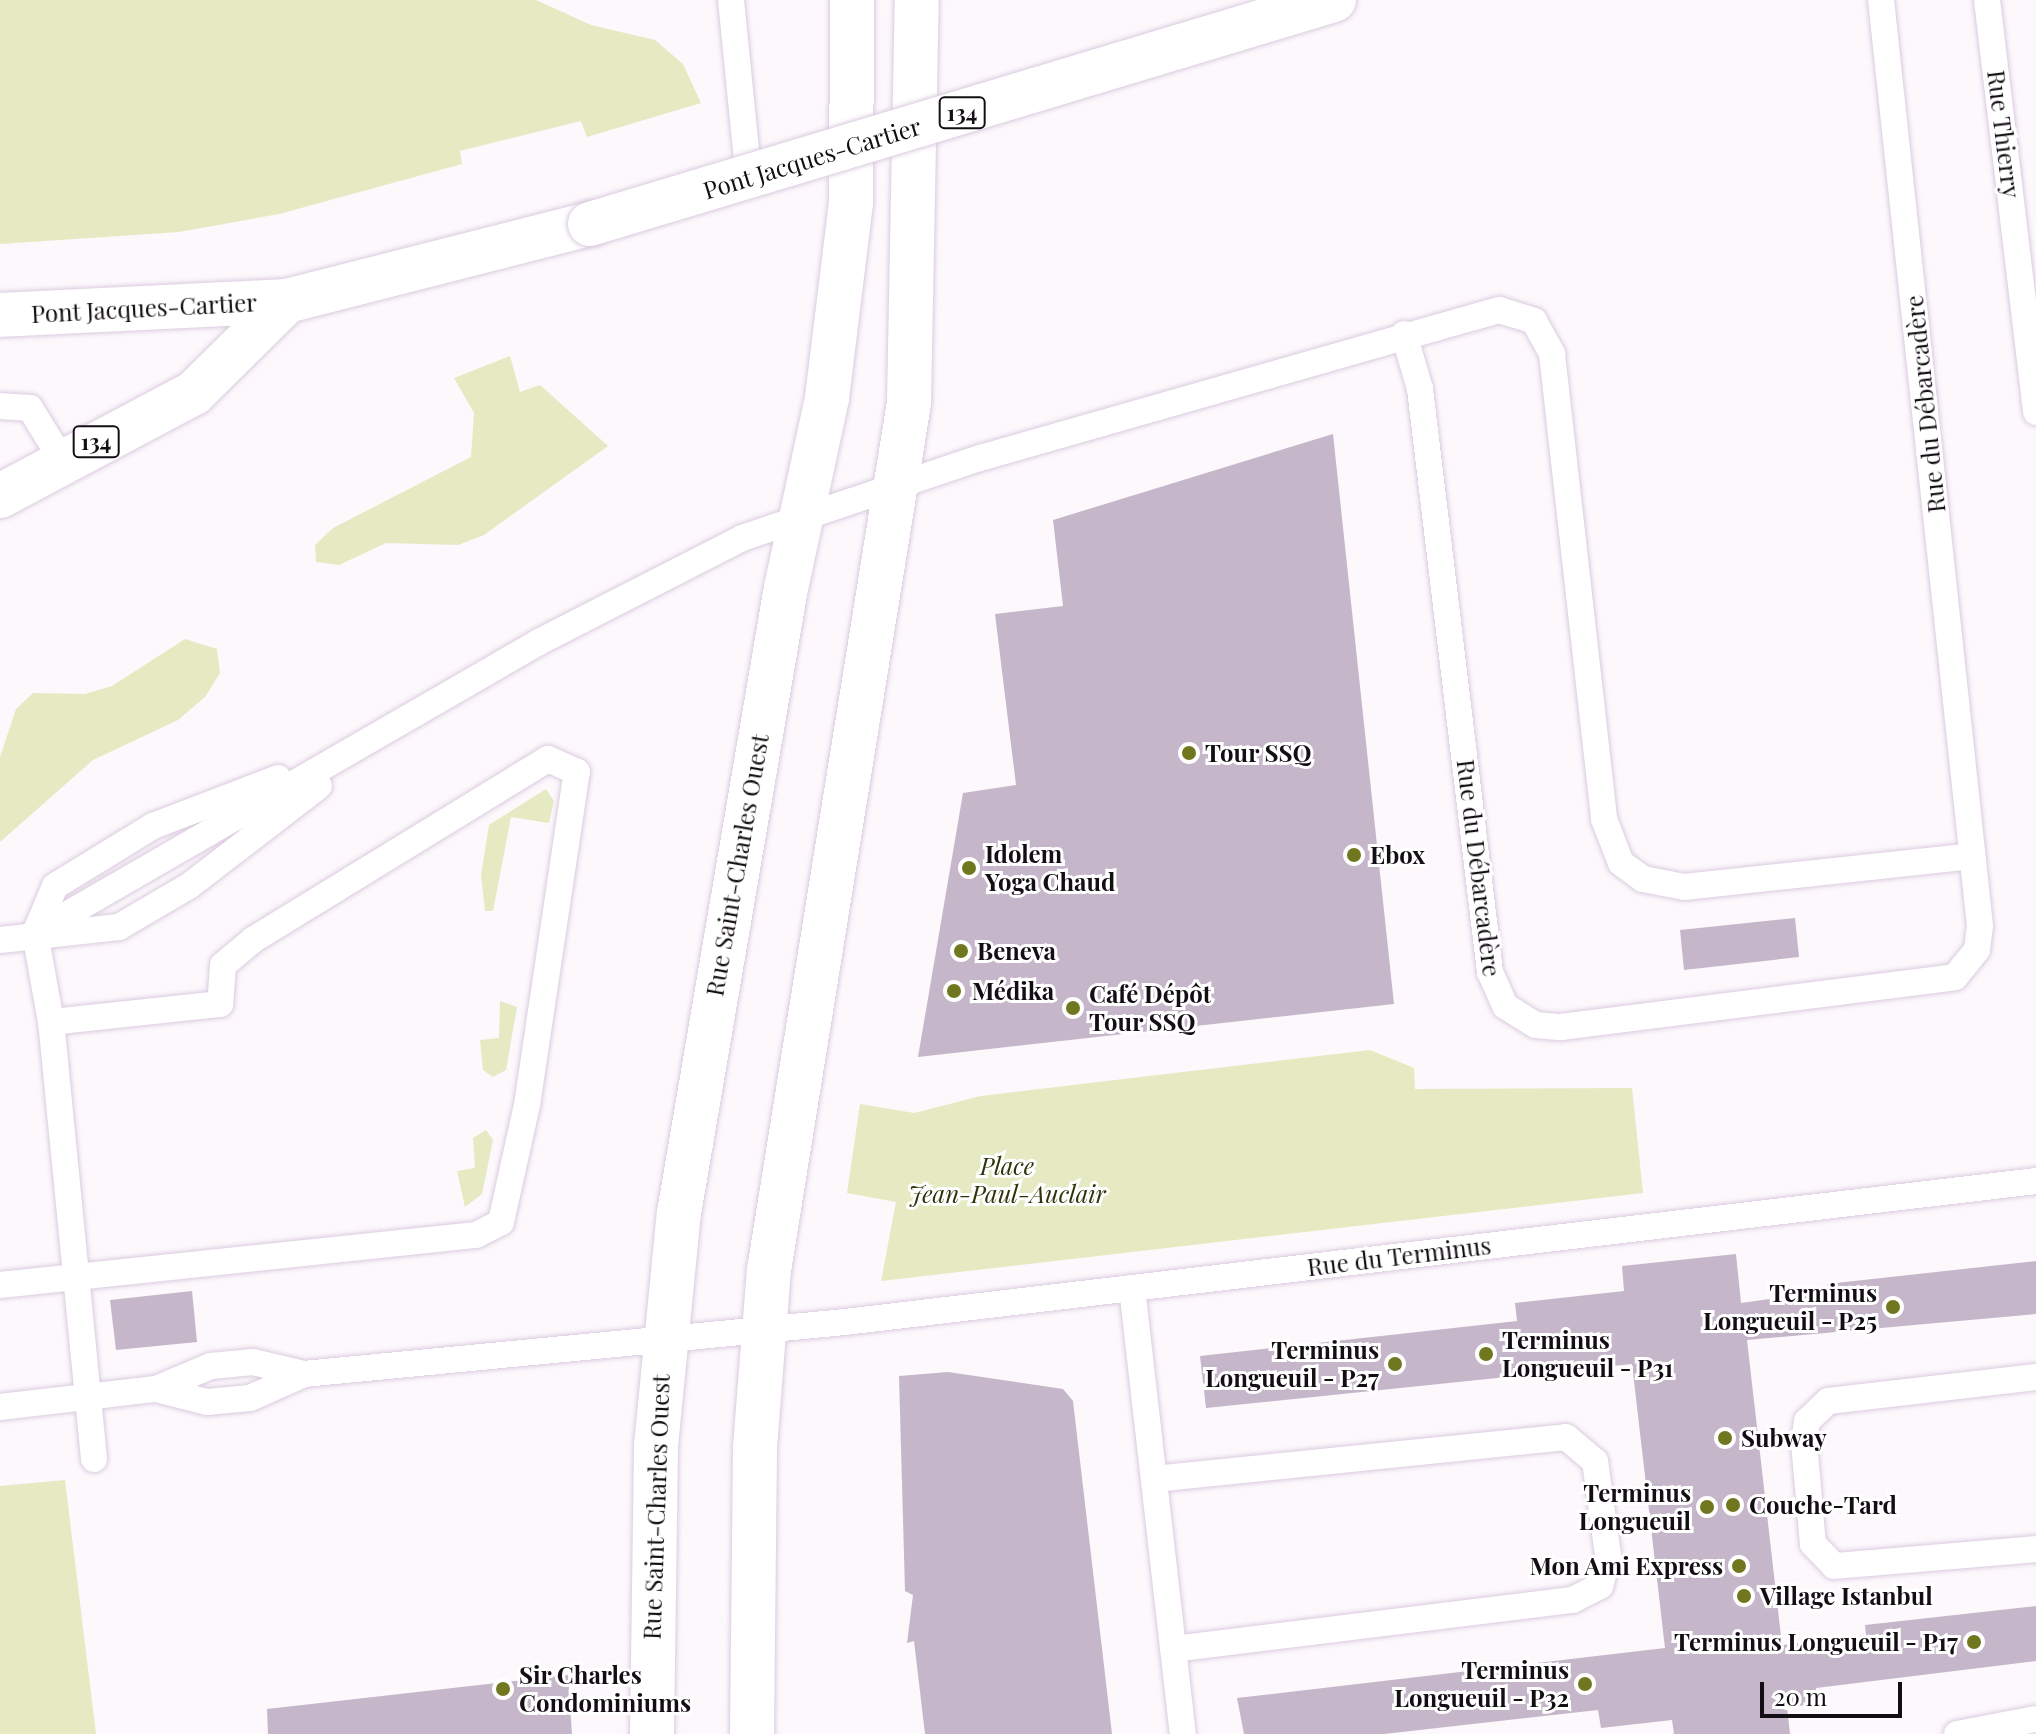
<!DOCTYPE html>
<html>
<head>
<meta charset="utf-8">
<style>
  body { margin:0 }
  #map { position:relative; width:2036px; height:1734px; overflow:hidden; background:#fcf8fc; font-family:"Playfair Display",serif }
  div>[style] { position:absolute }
  .green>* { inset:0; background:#e5eac3 }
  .building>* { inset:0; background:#c6b6ca }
  .roads { filter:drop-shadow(0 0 2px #dbcbdf) drop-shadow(0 0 2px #dbcbdf) }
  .service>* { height:26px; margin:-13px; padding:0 13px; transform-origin:13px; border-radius:13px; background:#fff }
  .tertiary>* { height:44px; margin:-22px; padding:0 22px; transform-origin:22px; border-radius:22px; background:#fff }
  .primary>* { height:44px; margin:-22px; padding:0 22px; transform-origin:22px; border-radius:22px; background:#fff }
  .bridges { filter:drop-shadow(0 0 2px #dbcbdf) drop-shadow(0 0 2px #dbcbdf) }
  .primary-bridge>* { height:44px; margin:-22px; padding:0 22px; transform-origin:22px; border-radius:22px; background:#fff }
  .dots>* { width:22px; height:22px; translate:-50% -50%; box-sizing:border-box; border:4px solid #fff; border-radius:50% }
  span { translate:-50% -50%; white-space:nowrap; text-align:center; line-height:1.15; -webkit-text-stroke:6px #fff; paint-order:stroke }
  .shield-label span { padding:2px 6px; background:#fff; border:2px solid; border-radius:6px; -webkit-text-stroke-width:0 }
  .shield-label { font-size:22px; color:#130d14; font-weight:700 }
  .street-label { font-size:24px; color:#130d14 }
  .poi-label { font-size:24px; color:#130d14; font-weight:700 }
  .left { translate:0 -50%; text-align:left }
  .right { translate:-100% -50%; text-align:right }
  .park-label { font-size:24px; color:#303307; font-style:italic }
  .scale { position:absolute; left:1760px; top:1682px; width:142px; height:36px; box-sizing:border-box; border:4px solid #130d14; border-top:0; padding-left:10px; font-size:24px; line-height:28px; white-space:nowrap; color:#130d14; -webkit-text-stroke:6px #fff; paint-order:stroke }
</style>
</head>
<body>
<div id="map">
  <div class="green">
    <div style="clip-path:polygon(0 0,536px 0,591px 25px,655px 40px,683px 64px,701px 103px,587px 137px,581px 121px,460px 151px,462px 164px,279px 214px,179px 232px,0 244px)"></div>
    <div style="clip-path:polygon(510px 356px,520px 392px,540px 385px,608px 446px,484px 535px,458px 545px,386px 543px,339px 565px,316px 562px,315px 545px,333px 528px,471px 457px,474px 413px,454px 378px)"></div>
    <div style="clip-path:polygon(185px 639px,217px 649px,220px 673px,205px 697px,178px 720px,93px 760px,0 842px,0 757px,16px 709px,33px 693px,85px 694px,112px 686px)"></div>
    <div style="clip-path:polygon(546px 789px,554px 801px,549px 823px,511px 817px,493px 911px,485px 911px,481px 875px,489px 825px)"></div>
    <div style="clip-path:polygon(500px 1001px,517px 1007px,506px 1070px,493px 1077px,483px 1070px,480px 1040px,499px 1038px)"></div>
    <div style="clip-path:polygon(1370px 1050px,1414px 1068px,1415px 1089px,1632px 1088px,1643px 1193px,881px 1281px,896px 1202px,847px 1193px,860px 1104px,914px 1113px,981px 1096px)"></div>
    <div style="clip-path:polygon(486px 1130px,493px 1140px,482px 1194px,465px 1207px,457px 1171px,475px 1168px,473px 1138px)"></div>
    <div style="clip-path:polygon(65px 1480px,96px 1734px,0 1734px,0 1486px)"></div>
  </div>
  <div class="building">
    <div style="clip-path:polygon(1333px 434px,1394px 1004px,918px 1057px,963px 793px,1016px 785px,995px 614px,1063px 606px,1053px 520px)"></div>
    <div style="clip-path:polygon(1795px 918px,1799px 957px,1684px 970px,1680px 930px)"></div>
    <div style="clip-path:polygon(1736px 1254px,1741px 1303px,1828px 1291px,1827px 1284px,2036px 1261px,2036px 1314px,1747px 1340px,1782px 1645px,1866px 1635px,1865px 1625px,2036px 1606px,2036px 1661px,1816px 1688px,1817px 1704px,1787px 1707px,1790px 1734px,1674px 1734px,1672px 1720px,1601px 1728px,1598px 1710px,1384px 1734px,1244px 1734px,1237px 1698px,1665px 1648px,1632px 1364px,1206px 1408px,1200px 1356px,1517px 1321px,1515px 1303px,1624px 1291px,1622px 1266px)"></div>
    <div style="clip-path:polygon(192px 1291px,197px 1342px,116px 1350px,110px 1300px)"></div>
    <div style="clip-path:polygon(948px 1372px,1063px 1389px,1073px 1401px,1112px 1734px,925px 1734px,914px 1641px,907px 1643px,913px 1595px,905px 1591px,899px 1376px)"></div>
    <div style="clip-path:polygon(568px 1675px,572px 1734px,268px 1734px,267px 1709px)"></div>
  </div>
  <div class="roads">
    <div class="service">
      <div style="left:731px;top:0;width:170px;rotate:84.3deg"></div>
      <div style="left:1987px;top:0;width:415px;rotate:83.2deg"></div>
      <div style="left:1404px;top:334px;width:57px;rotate:73.8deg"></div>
      <div style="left:1420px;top:389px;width:587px;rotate:83.15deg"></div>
      <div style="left:1490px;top:972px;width:37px;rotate:66deg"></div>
      <div style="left:1505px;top:1006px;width:36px;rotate:32deg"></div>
      <div style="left:1536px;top:1025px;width:25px;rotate:5deg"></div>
      <div style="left:1561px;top:1027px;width:397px;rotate:-7.2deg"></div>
      <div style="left:1955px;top:977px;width:35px;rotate:-51deg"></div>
      <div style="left:1977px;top:950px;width:24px;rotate:-83deg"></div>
      <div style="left:1980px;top:926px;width:931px;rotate:-96.1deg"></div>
      <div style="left:0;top:406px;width:30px;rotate:4deg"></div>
      <div style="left:30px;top:408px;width:61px;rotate:58.4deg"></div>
      <div style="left:35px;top:933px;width:582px;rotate:-30deg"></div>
      <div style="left:539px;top:642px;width:228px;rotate:-27.1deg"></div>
      <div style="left:742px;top:538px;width:251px;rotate:-18.6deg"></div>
      <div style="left:980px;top:458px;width:540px;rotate:-15.92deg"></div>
      <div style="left:1499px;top:310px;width:37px;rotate:17deg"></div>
      <div style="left:1534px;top:321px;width:38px;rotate:61deg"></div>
      <div style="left:1552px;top:354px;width:468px;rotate:83.6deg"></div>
      <div style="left:1604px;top:819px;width:47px;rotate:68.9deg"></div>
      <div style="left:1621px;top:863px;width:27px;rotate:36deg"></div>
      <div style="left:1643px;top:879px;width:42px;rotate:11deg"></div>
      <div style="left:1684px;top:887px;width:290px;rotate:-6.1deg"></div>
      <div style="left:0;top:940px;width:120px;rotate:-6.2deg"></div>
      <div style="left:119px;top:927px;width:81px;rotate:-30.4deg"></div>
      <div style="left:189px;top:886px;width:164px;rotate:-37.6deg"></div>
      <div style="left:0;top:1285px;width:479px;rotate:-6deg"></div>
      <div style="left:476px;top:1235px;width:28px;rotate:-27deg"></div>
      <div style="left:501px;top:1222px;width:120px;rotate:-77.5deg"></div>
      <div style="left:527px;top:1105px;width:337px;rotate:-81.5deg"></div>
      <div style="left:577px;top:772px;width:32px;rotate:-156deg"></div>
      <div style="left:548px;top:759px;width:346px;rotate:148.5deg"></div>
      <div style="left:253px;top:940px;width:39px;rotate:140deg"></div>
      <div style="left:223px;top:965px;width:39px;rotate:94deg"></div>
      <div style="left:220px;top:1004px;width:170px;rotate:173.9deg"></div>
      <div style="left:1132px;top:1288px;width:449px;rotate:83.5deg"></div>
      <div style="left:2036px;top:1377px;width:209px;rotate:173.4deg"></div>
      <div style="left:1828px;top:1401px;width:29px;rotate:136deg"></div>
      <div style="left:1807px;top:1421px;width:21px;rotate:98deg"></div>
      <div style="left:1804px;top:1442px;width:102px;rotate:85deg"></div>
      <div style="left:1813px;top:1544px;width:30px;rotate:46deg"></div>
      <div style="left:1834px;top:1566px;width:203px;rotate:-4.8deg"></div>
      <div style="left:156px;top:1389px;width:53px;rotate:14.3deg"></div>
      <div style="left:207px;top:1402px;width:43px;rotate:-5.3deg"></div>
      <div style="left:250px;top:1398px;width:59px;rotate:-24deg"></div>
      <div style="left:0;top:1407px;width:157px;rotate:-6.6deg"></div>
      <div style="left:156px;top:1389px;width:60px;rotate:-22.7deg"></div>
      <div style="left:211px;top:1366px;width:42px;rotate:-5.4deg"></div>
      <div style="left:253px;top:1362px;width:52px;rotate:13.2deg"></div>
      <div style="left:304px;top:1374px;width:543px;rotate:-5.49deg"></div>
      <div style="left:845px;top:1322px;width:1199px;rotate:-6.75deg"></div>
      <div style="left:94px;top:1459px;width:439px;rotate:-95.6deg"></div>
      <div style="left:51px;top:1022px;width:90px;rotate:-100.2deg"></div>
      <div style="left:35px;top:933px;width:51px;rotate:-66.9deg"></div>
      <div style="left:55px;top:886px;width:115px;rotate:-31.5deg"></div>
      <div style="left:153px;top:826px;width:134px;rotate:-21deg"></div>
      <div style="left:1154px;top:1479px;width:414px;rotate:-5.8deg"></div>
      <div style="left:1566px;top:1437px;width:38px;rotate:40deg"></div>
      <div style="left:1595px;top:1461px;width:95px;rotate:82.1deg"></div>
      <div style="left:1608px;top:1555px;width:32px;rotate:104deg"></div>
      <div style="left:1600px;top:1586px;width:31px;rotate:153deg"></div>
      <div style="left:1572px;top:1600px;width:402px;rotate:173deg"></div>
      <div style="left:1957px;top:1734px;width:80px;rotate:-10.8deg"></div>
    </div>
    <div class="tertiary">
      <div style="left:652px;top:1734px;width:288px;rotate:-89.2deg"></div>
      <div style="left:656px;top:1446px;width:234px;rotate:-84.4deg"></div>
      <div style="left:679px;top:1213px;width:634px;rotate:-80.29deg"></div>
      <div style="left:786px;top:588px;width:194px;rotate:-77.8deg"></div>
      <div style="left:827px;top:398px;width:196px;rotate:-83deg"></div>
      <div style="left:851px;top:203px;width:203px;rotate:-89.7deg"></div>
      <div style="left:752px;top:1734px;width:287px;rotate:-89.4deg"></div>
      <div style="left:755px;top:1447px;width:178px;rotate:-85.5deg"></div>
      <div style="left:769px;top:1270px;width:878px;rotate:-80.83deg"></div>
      <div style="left:909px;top:403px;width:403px;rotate:-88.9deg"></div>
    </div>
    <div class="primary">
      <div style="left:0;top:315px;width:287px;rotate:-2.8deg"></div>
      <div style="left:287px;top:301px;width:313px;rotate:-14.3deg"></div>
      <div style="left:0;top:496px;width:220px;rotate:-28deg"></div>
      <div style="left:194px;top:393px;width:131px;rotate:-44.7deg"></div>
    </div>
  </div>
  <div class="bridges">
    <div class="primary-bridge">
      <div style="left:590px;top:224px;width:777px;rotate:-16.76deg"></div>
    </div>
  </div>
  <div class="dots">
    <div style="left:1189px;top:753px;background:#71771f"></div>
    <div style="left:1354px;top:855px;background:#71771f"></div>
    <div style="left:969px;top:868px;background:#71771f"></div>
    <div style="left:961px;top:951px;background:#71771f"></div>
    <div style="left:954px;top:991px;background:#71771f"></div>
    <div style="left:1073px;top:1008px;background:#71771f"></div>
    <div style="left:1893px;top:1307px;background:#71771f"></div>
    <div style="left:1486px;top:1354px;background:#71771f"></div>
    <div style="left:1395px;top:1364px;background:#71771f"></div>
    <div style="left:1725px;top:1438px;background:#71771f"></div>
    <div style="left:1733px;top:1505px;background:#71771f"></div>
    <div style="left:1707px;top:1507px;background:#71771f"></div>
    <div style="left:1739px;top:1566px;background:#71771f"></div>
    <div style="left:1744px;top:1596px;background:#71771f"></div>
    <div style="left:1974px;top:1642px;background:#71771f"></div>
    <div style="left:1585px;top:1684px;background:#71771f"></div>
    <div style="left:503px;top:1689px;background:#71771f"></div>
  </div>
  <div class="shield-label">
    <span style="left:962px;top:113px">134</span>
    <span style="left:96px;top:442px">134</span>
  </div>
  <div class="street-label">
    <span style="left:2004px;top:134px;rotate:83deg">Rue Thierry</span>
    <span style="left:812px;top:158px;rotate:-17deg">Pont Jacques-Cartier</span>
    <span style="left:144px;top:308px;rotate:-3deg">Pont Jacques-Cartier</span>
    <span style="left:1925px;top:404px;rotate:-96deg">Rue du Débarcadère</span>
    <span style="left:737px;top:865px;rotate:-80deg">Rue Saint-Charles Ouest</span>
    <span style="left:1479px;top:868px;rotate:83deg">Rue du Débarcadère</span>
    <span style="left:1399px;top:1256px;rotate:-7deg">Rue du Terminus</span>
    <span style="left:656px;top:1507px;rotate:-88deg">Rue Saint-Charles Ouest</span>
  </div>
  <div class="poi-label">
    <span class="left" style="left:1205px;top:753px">Tour SSQ</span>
    <span class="left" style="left:985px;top:868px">Idolem<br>Yoga Chaud</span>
    <span class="left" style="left:1370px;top:855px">Ebox</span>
    <span class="left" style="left:977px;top:951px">Beneva</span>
    <span class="left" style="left:972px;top:991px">Médika</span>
    <span class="left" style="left:1089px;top:1008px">Café Dépôt<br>Tour SSQ</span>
    <span class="right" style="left:1877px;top:1307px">Terminus<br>Longueuil - P25</span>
    <span class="left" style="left:1502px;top:1354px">Terminus<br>Longueuil - P31</span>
    <span class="right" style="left:1379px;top:1364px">Terminus<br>Longueuil - P27</span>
    <span class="left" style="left:1741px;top:1438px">Subway</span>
    <span class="right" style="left:1691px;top:1507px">Terminus<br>Longueuil</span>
    <span class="left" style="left:1749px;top:1505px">Couche-Tard</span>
    <span class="right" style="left:1723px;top:1566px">Mon Ami Express</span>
    <span class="left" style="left:1760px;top:1596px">Village Istanbul</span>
    <span class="right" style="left:1958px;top:1642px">Terminus Longueuil - P17</span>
    <span class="right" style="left:1569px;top:1684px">Terminus<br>Longueuil - P32</span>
    <span class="left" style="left:519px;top:1689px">Sir Charles<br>Condominiums</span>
  </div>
  <div class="park-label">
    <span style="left:1007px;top:1180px">Place<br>Jean-Paul-Auclair</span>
  </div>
  <div class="scale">20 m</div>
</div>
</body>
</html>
